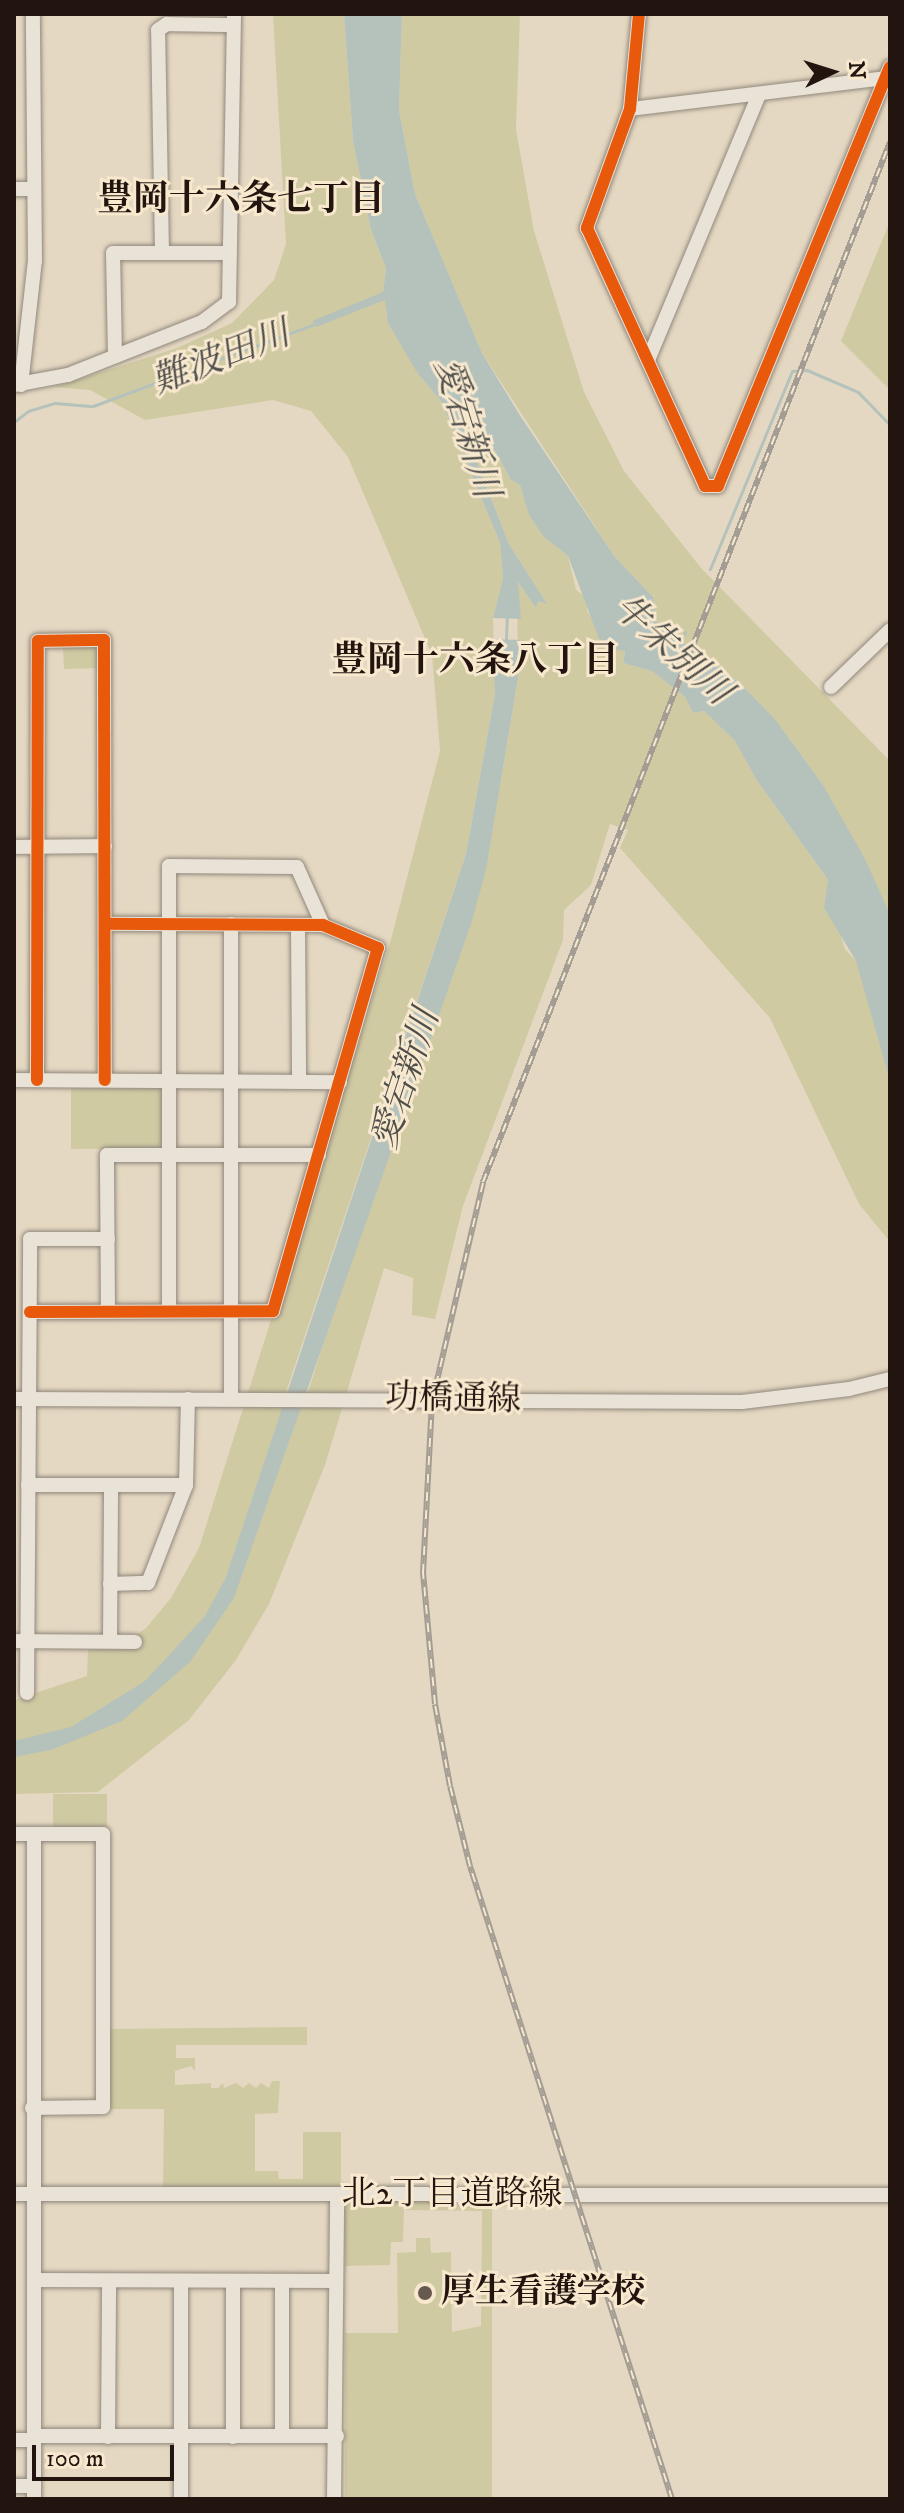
<!DOCTYPE html>
<html>
<head>
<meta charset="utf-8">
<style>
  body { margin:0 }
  #map { position:relative; width:904px; height:2513px; overflow:hidden; background:#e5d8c2; font-family:"IM FELL DW Pica","Noto Serif JP",serif }
  div>[style] { position:absolute }
  .green>* { inset:0; background:#d0caa3 }
  .water>* { inset:0; background:#b5c2bb }
  .stream>* { height:3px; margin:-1.5px; padding:0 1.5px; transform-origin:1.5px; border-radius:1.5px; background:#b5c2bb }
  .roads { filter:drop-shadow(0 0 2px #91887c) drop-shadow(0 0 2px #91887c) }
  .minor>* { height:14px; margin:-7px; padding:0 7px; transform-origin:7px; border-radius:7px; background:#e9e2d7 }
  .rail>* { height:6px; margin-top:-3px; transform-origin:0; background:repeating-linear-gradient(90deg,#f7e8ce 0 9px,#a49d94 0 18px); box-sizing:border-box; border-block:2px solid #a49d94 }
  .cycleway>* { height:12px; margin:-6px; padding:0 6px; transform-origin:6px; border-radius:6px; background:#e8590c }
  .dots>* { width:22px; height:22px; translate:-50% -50%; box-sizing:border-box; border:4px solid #f7e8ce; border-radius:50% }
  span { translate:-50% -50%; white-space:nowrap; text-align:center; line-height:1.15; -webkit-text-stroke:6px #f7e8ce; paint-order:stroke }
  .street-label { font-size:34px; color:#221510 }
  .poi-label { font-size:34px; color:#221510; font-weight:700 }
  .left { translate:0 -50%; text-align:left }
  .neighbourhood-label { font-size:36px; color:#221510; font-weight:700 }
  .water-label { font-size:36px; color:#4e4e4b; font-style:italic }
  .frame { position:absolute; inset:0; border:16px solid #221510; pointer-events:none }
  .north { position:absolute; left:792px; top:32px; width:80px; height:80px; -webkit-text-stroke:6px #f7e8ce; paint-order:stroke; rotate:86deg; font-size:22px; font-weight:700; line-height:32px; text-align:center; color:#221510 }
  .north::after { content:''; display:block; margin:auto; width:28px; height:36px; background:#221510; clip-path:polygon(50% 0,100% 100%,50% 72%,0 100%) }
  .scale { position:absolute; left:32px; top:2445px; width:142px; height:36px; box-sizing:border-box; border:4px solid #221510; border-top:0; padding-left:10px; font-size:24px; line-height:28px; white-space:nowrap; color:#221510; -webkit-text-stroke:6px #f7e8ce; paint-order:stroke }
</style>
</head>
<body>
<div id="map">
  <div class="green">
    <div style="clip-path:polygon(273px 14px,344px 14px,353px 141px,371px 230px,386px 268px,383px 292px,418px 374px,441px 401px,500px 543px,503px 578px,493px 618px,495px 693px,466px 854px,286px 1392px,308px 1392px,500px 786px,518px 678px,517px 581px,536px 607px,538px 601px,546px 603px,509px 544px,470px 443px,462px 417px,472px 409px,511px 480px,520px 485px,530px 516px,543px 536px,568px 556px,576px 590px,587px 598px,587px 611px,609px 643px,625px 651px,623px 663px,652px 671px,685px 697px,693px 713px,704px 711px,735px 741px,756px 779px,828px 880px,829px 899px,845px 949px,856px 961px,869px 997px,890px 1081px,890px 1242px,859px 1204px,770px 1018px,620px 848px,628px 830px,610px 824px,591px 885px,564px 910px,563px 940px,463px 1206px,435px 1319px,412px 1315px,413px 1278px,384px 1268px,325px 1465px,269px 1604px,236px 1660px,189px 1720px,98px 1792px,14px 1794px,14px 1700px,87px 1676px,88px 1650px,117px 1648px,146px 1628px,171px 1598px,199px 1548px,390px 943px,440px 751px,432px 655px,348px 457px,311px 411px,273px 400px,145px 420px,90px 390px,55px 387px,177px 348px,232px 323px,274px 280px,286px 244px)"></div>
    <div style="clip-path:polygon(402px 14px,520px 14px,516px 129px,534px 231px,584px 392px,624px 471px,702px 569px,890px 761px,890px 914px,823px 785px,775px 719px,740px 683px,657px 623px,653px 597px,615px 557px,482px 353px,415px 194px,399px 110px)"></div>
    <div style="clip-path:polygon(890px 221px,890px 390px,841px 341px)"></div>
    <div style="clip-path:polygon(95px 645px,101px 650px,101px 668px,64px 669px,63px 646px)"></div>
    <div style="clip-path:polygon(162px 1087px,162px 1148px,71px 1149px,71px 1088px)"></div>
    <div style="clip-path:polygon(53px 1794px,107px 1794px,107px 1832px,53px 1831px)"></div>
    <div style="clip-path:polygon(307px 2027px,307px 2045px,176px 2045px,176px 2058px,195px 2058px,195px 2071px,191px 2066px,175px 2071px,175px 2085px,211px 2083px,211px 2088px,218px 2088px,223px 2083px,224px 2088px,236px 2083px,243px 2088px,249px 2083px,256px 2088px,261px 2083px,269px 2088px,272px 2081px,280px 2081px,278px 2113px,255px 2114px,255px 2171px,278px 2171px,279px 2179px,303px 2179px,303px 2132px,341px 2132px,341px 2192px,163px 2191px,164px 2109px,106px 2109px,106px 2029px)"></div>
    <div style="clip-path:polygon(492px 2200px,492px 2499px,345px 2499px,345px 2333px,398px 2333px,397px 2253px,416px 2252px,416px 2238px,430px 2238px,431px 2253px,451px 2252px,452px 2332px,481px 2326px,482px 2211px,404px 2210px,403px 2242px,391px 2242px,390px 2265px,345px 2266px,344px 2207px,354px 2202px)"></div>
  </div>
  <div class="water">
    <div style="clip-path:polygon(344px 14px,402px 14px,399px 110px,415px 194px,482px 353px,521px 417px,615px 557px,653px 597px,657px 623px,740px 683px,775px 719px,823px 785px,864px 857px,890px 914px,890px 1081px,856px 961px,824px 908px,828px 880px,756px 779px,735px 741px,704px 711px,693px 713px,685px 697px,652px 671px,623px 663px,625px 651px,611px 649px,599px 639px,568px 556px,543px 536px,529px 515px,520px 485px,511px 480px,472px 409px,462px 417px,470px 444px,509px 544px,547px 604px,538px 601px,536px 608px,518px 582px,521px 619px,493px 618px,503px 578px,500px 543px,441px 401px,418px 374px,388px 323px,385px 300px,316px 327px,312px 321px,383px 292px,386px 268px,371px 230px,353px 141px)"></div>
    <div style="clip-path:polygon(492px 639px,520px 640px,518px 678px,486px 870px,471px 924px,234px 1598px,190px 1662px,122px 1721px,51px 1750px,14px 1757px,14px 1741px,71px 1727px,145px 1681px,205px 1616px,226px 1577px,466px 854px,495px 693px)"></div>
  </div>
  <div class="stream">
    <div style="left:14px;top:422px;width:18px;rotate:-38deg"></div>
    <div style="left:28px;top:411px;width:28px;rotate:-17deg"></div>
    <div style="left:55px;top:403px;width:38px;rotate:5deg"></div>
    <div style="left:93px;top:406px;width:239px;rotate:-20.3deg"></div>
    <div style="left:710px;top:569px;width:214px;rotate:-67.5deg"></div>
    <div style="left:792px;top:371px;width:15px;rotate:-4deg"></div>
    <div style="left:807px;top:370px;width:56px;rotate:23.3deg"></div>
    <div style="left:858px;top:392px;width:46px;rotate:45.9deg"></div>
    <div style="left:506px;top:640px;width:24px;rotate:-88deg"></div>
    <div style="left:676px;top:646px;width:17px;rotate:-57deg"></div>
  </div>
  <div class="roads">
    <div class="minor">
      <div style="left:639px;top:14px;width:95px;rotate:95.4deg"></div>
      <div style="left:630px;top:109px;width:127px;rotate:109.9deg"></div>
      <div style="left:587px;top:228px;width:284px;rotate:65.4deg"></div>
      <div style="left:705px;top:486px;width:13px"></div>
      <div style="left:718px;top:486px;width:453px;rotate:-67.7deg"></div>
      <div style="left:630px;top:109px;width:258px;rotate:-6.9deg"></div>
      <div style="left:14px;top:189px;width:20px"></div>
      <div style="left:162px;top:253px;width:223px;rotate:-91deg"></div>
      <div style="left:158px;top:30px;width:11px;rotate:-34deg"></div>
      <div style="left:167px;top:24px;width:66px;rotate:0.9deg"></div>
      <div style="left:115px;top:356px;width:103px;rotate:-91.1deg"></div>
      <div style="left:113px;top:253px;width:117px"></div>
      <div style="left:648px;top:360px;width:287px;rotate:-67.3deg"></div>
      <div style="left:14px;top:385px;width:55px;rotate:-10.5deg"></div>
      <div style="left:68px;top:375px;width:144px;rotate:-21.6deg"></div>
      <div style="left:202px;top:322px;width:34px;rotate:-37deg"></div>
      <div style="left:229px;top:302px;width:288px;rotate:-89deg"></div>
      <div style="left:21px;top:385px;width:125px;rotate:-83.6deg"></div>
      <div style="left:35px;top:261px;width:247px;rotate:-90.5deg"></div>
      <div style="left:831px;top:687px;width:82px;rotate:-44deg"></div>
      <div style="left:14px;top:847px;width:91px;rotate:-0.6deg"></div>
      <div style="left:298px;top:925px;width:157px;rotate:89.6deg"></div>
      <div style="left:14px;top:1080px;width:326px;rotate:0.4deg"></div>
      <div style="left:37px;top:1080px;width:439px;rotate:-89.9deg"></div>
      <div style="left:38px;top:641px;width:66px;rotate:-0.9deg"></div>
      <div style="left:104px;top:640px;width:440px;rotate:89.9deg"></div>
      <div style="left:108px;top:1311px;width:156px;rotate:-90.4deg"></div>
      <div style="left:107px;top:1155px;width:212px"></div>
      <div style="left:169px;top:1311px;width:445px;rotate:-90deg"></div>
      <div style="left:169px;top:866px;width:128px;rotate:0.4deg"></div>
      <div style="left:297px;top:867px;width:64px;rotate:65.9deg"></div>
      <div style="left:30px;top:1312px;width:243px;rotate:-0.2deg"></div>
      <div style="left:273px;top:1311px;width:378px;rotate:-73.9deg"></div>
      <div style="left:378px;top:948px;width:60px;rotate:-157.3deg"></div>
      <div style="left:323px;top:925px;width:217px;rotate:-179.7deg"></div>
      <div style="left:14px;top:1399px;width:728px;rotate:0.24deg"></div>
      <div style="left:742px;top:1402px;width:108px;rotate:-6.9deg"></div>
      <div style="left:849px;top:1389px;width:42px;rotate:-13.7deg"></div>
      <div style="left:231px;top:1399px;width:475px;rotate:-90deg"></div>
      <div style="left:28px;top:1485px;width:158px"></div>
      <div style="left:110px;top:1584px;width:38px;rotate:-2deg"></div>
      <div style="left:148px;top:1583px;width:105px;rotate:-68.8deg"></div>
      <div style="left:186px;top:1485px;width:86px;rotate:-88.7deg"></div>
      <div style="left:14px;top:1641px;width:121px;rotate:0.5deg"></div>
      <div style="left:110px;top:1641px;width:154px;rotate:-89.6deg"></div>
      <div style="left:27px;top:1693px;width:454px;rotate:-89.6deg"></div>
      <div style="left:30px;top:1239px;width:78px"></div>
      <div style="left:14px;top:1834px;width:89px"></div>
      <div style="left:103px;top:1834px;width:273px;rotate:90deg"></div>
      <div style="left:103px;top:2107px;width:71px;rotate:179.2deg"></div>
      <div style="left:34px;top:1834px;width:665px;rotate:90deg"></div>
      <div style="left:14px;top:2194px;width:876px;rotate:0.07deg"></div>
      <div style="left:34px;top:2280px;width:302px;rotate:0.2deg"></div>
      <div style="left:233px;top:2282px;width:155px;rotate:90deg"></div>
      <div style="left:282px;top:2282px;width:154px;rotate:90deg"></div>
      <div style="left:34px;top:2436px;width:303px"></div>
      <div style="left:108px;top:2437px;width:156px;rotate:-89.6deg"></div>
      <div style="left:14px;top:2440px;width:20px"></div>
      <div style="left:14px;top:2486px;width:20px"></div>
      <div style="left:181px;top:2499px;width:217px;rotate:-90deg"></div>
      <div style="left:334px;top:2499px;width:305px;rotate:-89.4deg"></div>
    </div>
  </div>
  <div class="rail">
    <div style="left:672px;top:2499px;width:664px;rotate:-107.7deg"></div>
    <div style="left:470px;top:1866px;width:82px;rotate:-104deg"></div>
    <div style="left:450px;top:1786px;width:83px;rotate:-100.4deg"></div>
    <div style="left:435px;top:1704px;width:132px;rotate:-95.2deg"></div>
    <div style="left:423px;top:1573px;width:171px;rotate:-87deg"></div>
    <div style="left:432px;top:1402px;width:226px;rotate:-76.9deg"></div>
    <div style="left:483px;top:1182px;width:1117px;rotate:-68.63deg"></div>
  </div>
  <div class="cycleway">
    <div style="left:639px;top:14px;width:95px;rotate:95.4deg"></div>
    <div style="left:630px;top:109px;width:127px;rotate:109.9deg"></div>
    <div style="left:587px;top:228px;width:284px;rotate:65.4deg"></div>
    <div style="left:705px;top:486px;width:13px"></div>
    <div style="left:718px;top:486px;width:453px;rotate:-67.7deg"></div>
    <div style="left:37px;top:1080px;width:439px;rotate:-89.9deg"></div>
    <div style="left:38px;top:641px;width:66px;rotate:-0.9deg"></div>
    <div style="left:104px;top:640px;width:440px;rotate:89.9deg"></div>
    <div style="left:30px;top:1312px;width:243px;rotate:-0.2deg"></div>
    <div style="left:273px;top:1311px;width:378px;rotate:-73.9deg"></div>
    <div style="left:378px;top:948px;width:60px;rotate:-157.3deg"></div>
    <div style="left:323px;top:925px;width:217px;rotate:-179.7deg"></div>
  </div>
  <div class="dots">
    <div style="left:425px;top:2293px;background:#66594e"></div>
  </div>
  <div class="street-label">
    <span style="left:453px;top:1399px;rotate:1deg">功橋通線</span>
    <span style="left:452px;top:2195px">北2丁目道路線</span>
  </div>
  <div class="poi-label">
    <span class="left" style="left:441px;top:2293px">厚生看護学校</span>
  </div>
  <div class="neighbourhood-label">
    <span style="left:241px;top:200px">豊岡十六条七丁目</span>
    <span style="left:475px;top:661px">豊岡十六条八丁目</span>
  </div>
  <div class="water-label">
    <span style="left:221px;top:358px;rotate:-21deg">難波田川</span>
    <span style="left:466px;top:428px;rotate:73deg">愛宕新川</span>
    <span style="left:672px;top:650px;rotate:42deg">牛朱別川</span>
    <span style="left:406px;top:1079px;rotate:-72deg">愛宕新川</span>
  </div>
  <div class="frame"></div>
  <div class="north">N</div>
  <div class="scale">100 m</div>
</div>
</body>
</html>
